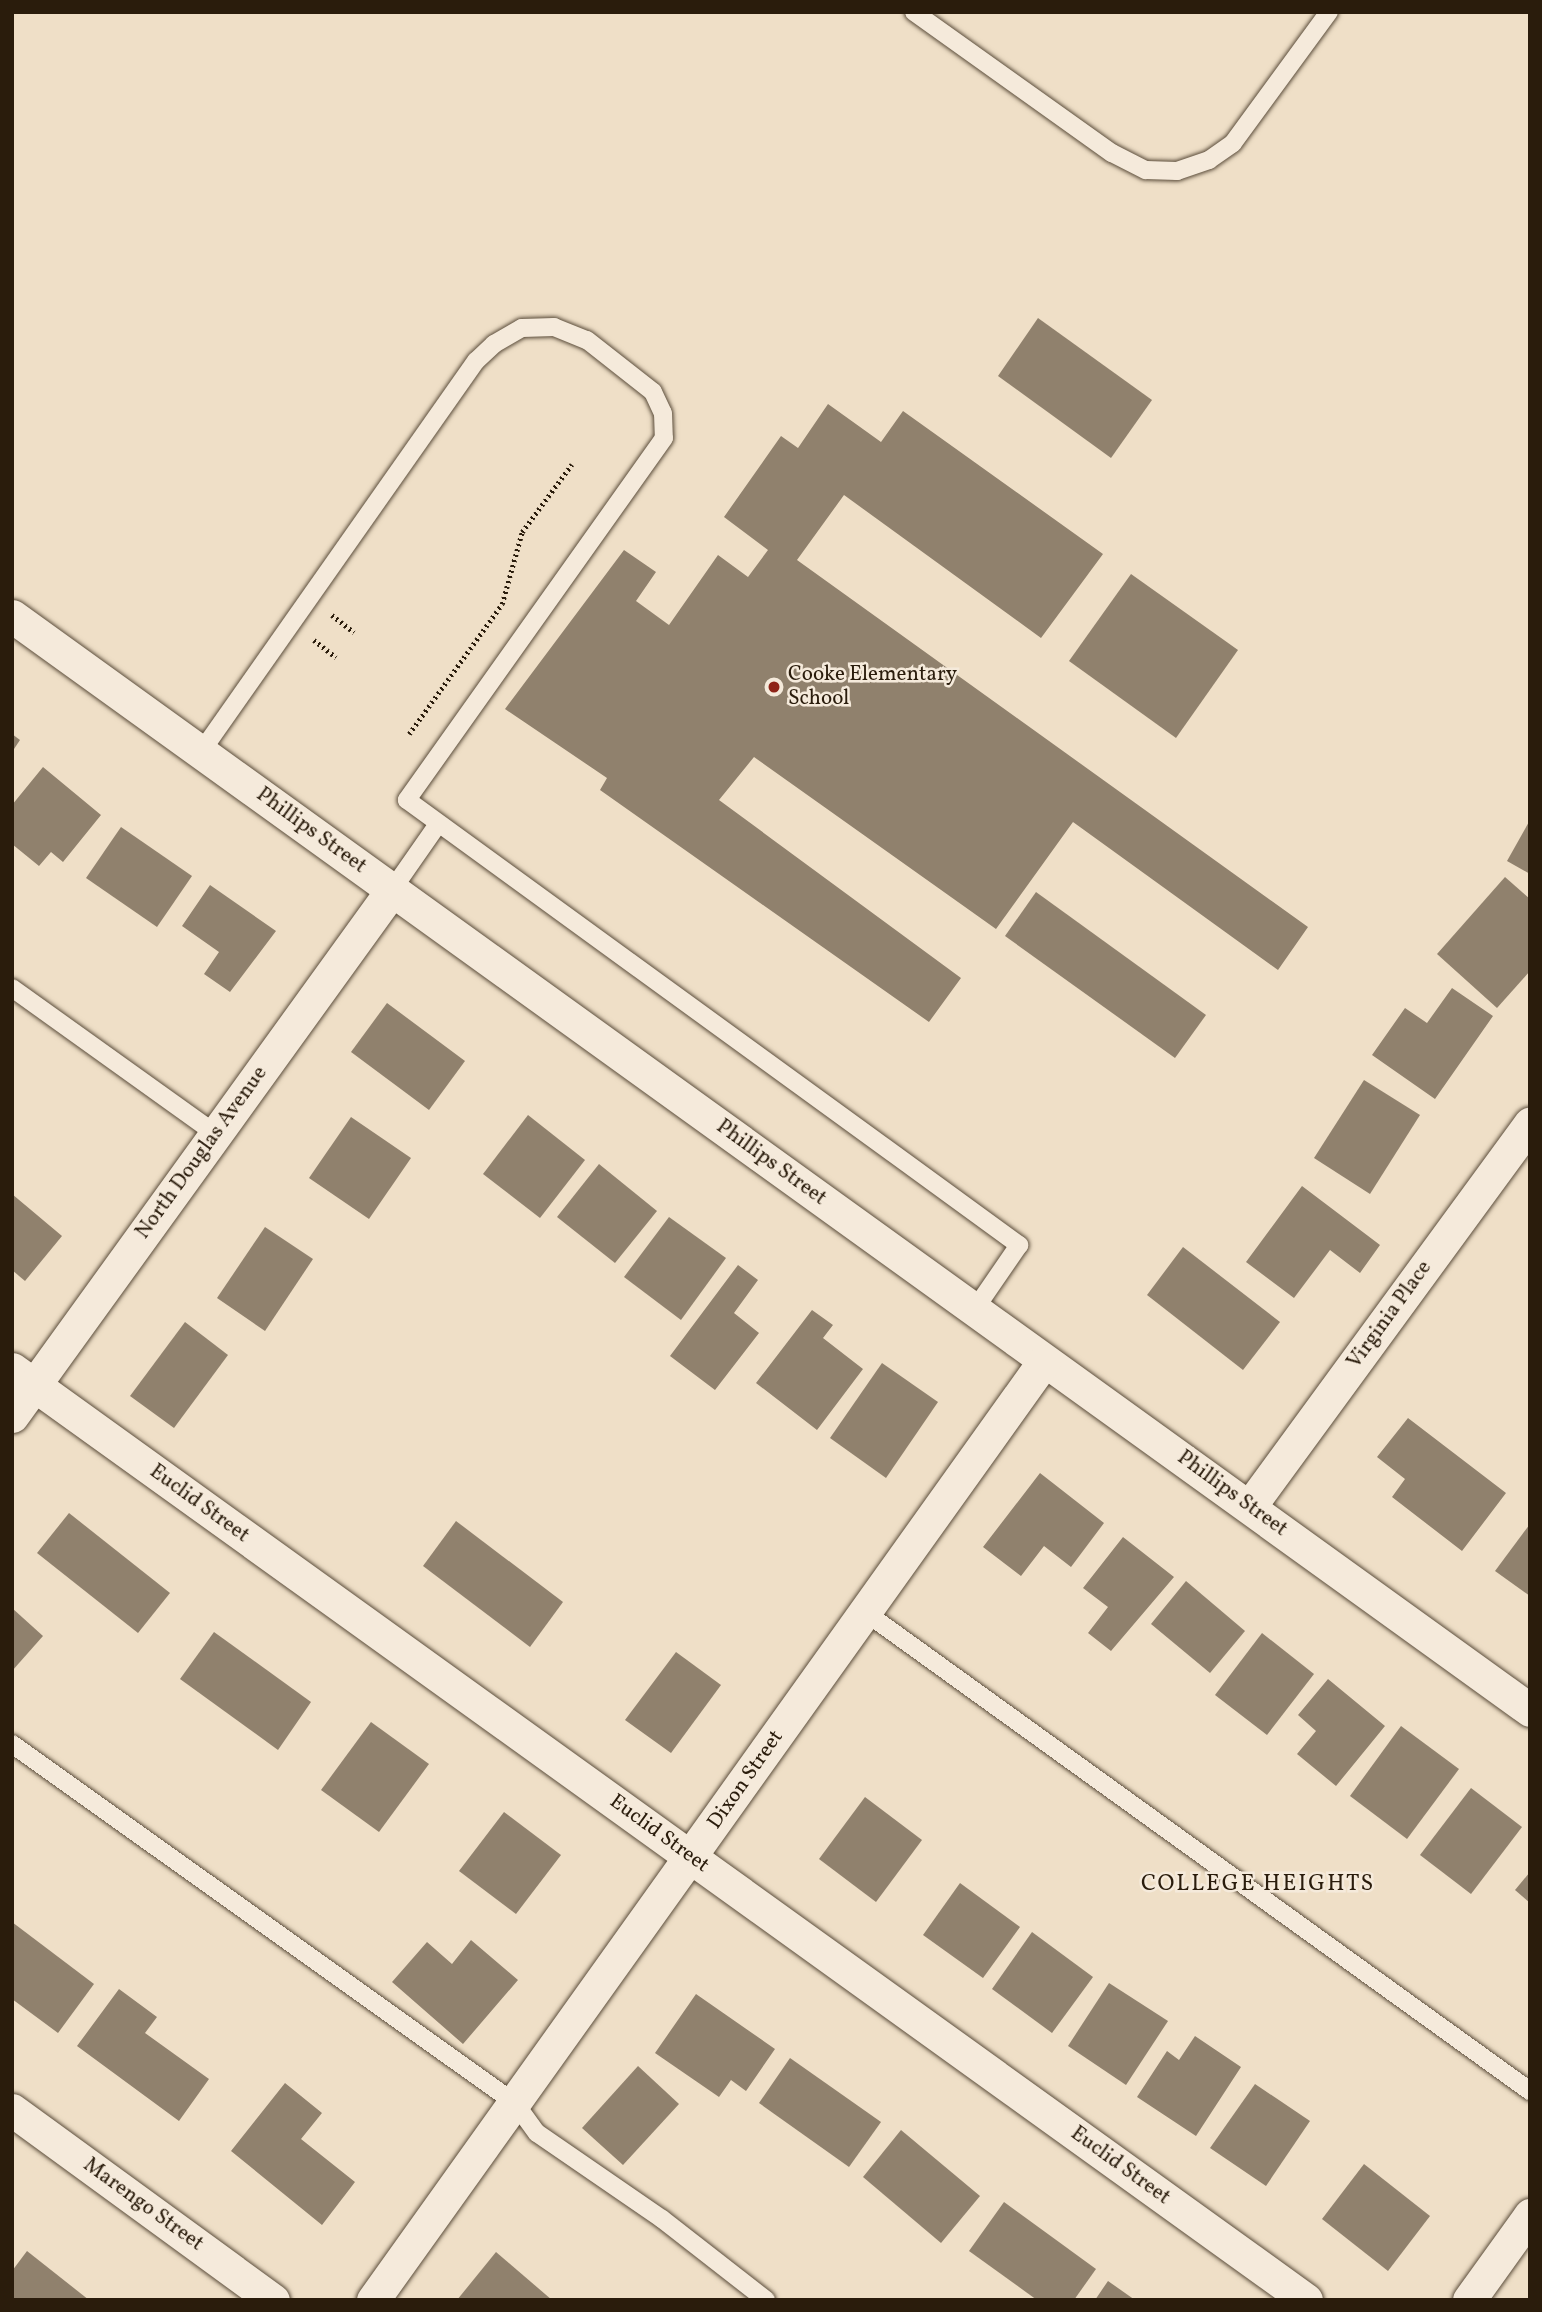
<!DOCTYPE html>
<html>
<head>
<meta charset="utf-8">
<style>
  body { margin:0 }
  #map { position:relative; width:1542px; height:2312px; overflow:hidden; background:#efdfc7; font-family:Vollkorn,serif }
  div>[style] { position:absolute }
  .building>* { inset:0; background:#90816d }
  .path>* { height:4.5px; margin-top:-2.25px; transform-origin:0; background:repeating-linear-gradient(90deg,#2a1c0c 0 2px,transparent 0 5.5px) }
  .roads { filter:drop-shadow(0 0 2px #5b4d3b) drop-shadow(0 0 2px #5b4d3b) }
  .lane>* { height:18px; margin:-9px; padding:0 9px; transform-origin:9px; border-radius:9px; background:#f5eadb }
  .street>* { height:33px; margin:-16.5px; padding:0 16.5px; transform-origin:16.5px; border-radius:16.5px; background:#f5eadb }
  .dots>* { width:19px; height:19px; translate:-50% -50%; box-sizing:border-box; border:4px solid #f5eadb; border-radius:50% }
  span { translate:-50% -50%; white-space:nowrap; text-align:center; line-height:1.15; -webkit-text-stroke:5px #f5eadb; paint-order:stroke }
  .poi-label { font-size:21px; color:#2a1c0c }
  .left { translate:0 -50%; text-align:left }
  .street-label { font-size:21px; color:#2a1c0c }
  .neighbourhood-label { font-size:23px; color:#2a1c0c; letter-spacing:2px }
  .frame { position:absolute; inset:0; border:14px solid #2a1c0c; pointer-events:none }
</style>
</head>
<body>
<div id="map">
  <div class="building">
    <div style="clip-path:polygon(1038px 318px,1152px 400px,1111px 458px,998px 376px)"></div>
    <div style="clip-path:polygon(828px 404px,881px 442px,903px 411px,1103px 554px,1041px 638px,844px 495px,797px 560px,1308px 927px,1278px 970px,1073px 822px,996px 929px,754px 757px,719px 800px,961px 978px,929px 1022px,600px 790px,607px 778px,505px 709px,624px 550px,656px 572px,636px 601px,669px 625px,718px 555px,748px 577px,768px 550px,724px 517px,781px 436px,798px 448px)"></div>
    <div style="clip-path:polygon(1131px 574px,1238px 650px,1176px 738px,1069px 661px)"></div>
    <div style="clip-path:polygon(12px 734px,20px 740px,12px 752px)"></div>
    <div style="clip-path:polygon(43px 767px,101px 815px,63px 862px,51px 852px,39px 866px,12px 844px,12px 805px)"></div>
    <div style="clip-path:polygon(1530px 820px,1530px 874px,1507px 861px)"></div>
    <div style="clip-path:polygon(121px 827px,192px 876px,157px 927px,86px 878px)"></div>
    <div style="clip-path:polygon(1505px 877px,1530px 899px,1530px 971px,1497px 1008px,1437px 954px)"></div>
    <div style="clip-path:polygon(210px 885px,276px 931px,230px 992px,204px 974px,219px 952px,182px 926px)"></div>
    <div style="clip-path:polygon(1036px 892px,1206px 1015px,1175px 1058px,1005px 936px)"></div>
    <div style="clip-path:polygon(1452px 988px,1493px 1016px,1435px 1099px,1372px 1055px,1405px 1008px,1427px 1023px)"></div>
    <div style="clip-path:polygon(387px 1003px,465px 1061px,429px 1110px,351px 1052px)"></div>
    <div style="clip-path:polygon(1364px 1080px,1420px 1115px,1370px 1194px,1314px 1158px)"></div>
    <div style="clip-path:polygon(528px 1115px,585px 1160px,540px 1218px,483px 1174px)"></div>
    <div style="clip-path:polygon(351px 1117px,411px 1158px,369px 1219px,309px 1178px)"></div>
    <div style="clip-path:polygon(599px 1164px,657px 1211px,615px 1263px,557px 1217px)"></div>
    <div style="clip-path:polygon(1302px 1186px,1380px 1245px,1360px 1273px,1330px 1250px,1294px 1298px,1246px 1262px)"></div>
    <div style="clip-path:polygon(12px 1194px,62px 1236px,25px 1281px,12px 1270px)"></div>
    <div style="clip-path:polygon(669px 1217px,726px 1258px,681px 1320px,624px 1277px)"></div>
    <div style="clip-path:polygon(265px 1227px,313px 1259px,265px 1331px,217px 1298px)"></div>
    <div style="clip-path:polygon(1183px 1247px,1280px 1322px,1243px 1370px,1147px 1295px)"></div>
    <div style="clip-path:polygon(738px 1265px,758px 1280px,734px 1313px,759px 1333px,715px 1390px,670px 1356px)"></div>
    <div style="clip-path:polygon(812px 1310px,833px 1325px,823px 1338px,863px 1369px,817px 1430px,756px 1383px)"></div>
    <div style="clip-path:polygon(185px 1322px,228px 1355px,174px 1428px,130px 1396px)"></div>
    <div style="clip-path:polygon(882px 1363px,938px 1402px,886px 1478px,830px 1438px)"></div>
    <div style="clip-path:polygon(1408px 1418px,1506px 1493px,1462px 1551px,1392px 1497px,1405px 1479px,1377px 1457px)"></div>
    <div style="clip-path:polygon(1040px 1473px,1104px 1523px,1071px 1567px,1044px 1546px,1021px 1576px,983px 1547px)"></div>
    <div style="clip-path:polygon(69px 1513px,170px 1593px,138px 1633px,37px 1553px)"></div>
    <div style="clip-path:polygon(456px 1521px,563px 1602px,530px 1647px,423px 1566px)"></div>
    <div style="clip-path:polygon(1530px 1524px,1530px 1596px,1495px 1571px)"></div>
    <div style="clip-path:polygon(1123px 1537px,1174px 1577px,1111px 1651px,1088px 1633px,1108px 1607px,1083px 1588px)"></div>
    <div style="clip-path:polygon(1186px 1581px,1245px 1631px,1210px 1673px,1151px 1624px)"></div>
    <div style="clip-path:polygon(12px 1608px,43px 1636px,12px 1671px)"></div>
    <div style="clip-path:polygon(214px 1632px,311px 1702px,278px 1750px,180px 1679px)"></div>
    <div style="clip-path:polygon(1262px 1633px,1314px 1674px,1267px 1735px,1215px 1695px)"></div>
    <div style="clip-path:polygon(676px 1652px,721px 1685px,671px 1753px,625px 1720px)"></div>
    <div style="clip-path:polygon(1328px 1679px,1385px 1726px,1336px 1786px,1297px 1754px,1316px 1731px,1298px 1715px)"></div>
    <div style="clip-path:polygon(371px 1722px,429px 1764px,379px 1832px,321px 1790px)"></div>
    <div style="clip-path:polygon(1401px 1726px,1459px 1769px,1407px 1839px,1350px 1796px)"></div>
    <div style="clip-path:polygon(1471px 1788px,1522px 1827px,1471px 1894px,1420px 1855px)"></div>
    <div style="clip-path:polygon(865px 1797px,922px 1840px,876px 1902px,819px 1859px)"></div>
    <div style="clip-path:polygon(504px 1812px,561px 1855px,516px 1914px,459px 1871px)"></div>
    <div style="clip-path:polygon(1530px 1872px,1530px 1903px,1515px 1890px)"></div>
    <div style="clip-path:polygon(960px 1883px,1020px 1927px,983px 1978px,923px 1935px)"></div>
    <div style="clip-path:polygon(12px 1922px,94px 1984px,58px 2033px,12px 1999px)"></div>
    <div style="clip-path:polygon(1032px 1932px,1093px 1977px,1052px 2033px,992px 1989px)"></div>
    <div style="clip-path:polygon(471px 1940px,518px 1980px,463px 2044px,392px 1982px,427px 1942px,452px 1964px)"></div>
    <div style="clip-path:polygon(1109px 1983px,1168px 2021px,1126px 2085px,1068px 2046px)"></div>
    <div style="clip-path:polygon(119px 1989px,157px 2017px,145px 2033px,209px 2079px,179px 2121px,77px 2046px)"></div>
    <div style="clip-path:polygon(696px 1994px,775px 2049px,746px 2091px,731px 2080px,719px 2097px,655px 2053px)"></div>
    <div style="clip-path:polygon(1195px 2036px,1241px 2067px,1196px 2136px,1137px 2097px,1167px 2051px,1179px 2060px)"></div>
    <div style="clip-path:polygon(790px 2058px,881px 2122px,849px 2167px,759px 2103px)"></div>
    <div style="clip-path:polygon(638px 2066px,679px 2104px,623px 2165px,582px 2128px)"></div>
    <div style="clip-path:polygon(285px 2083px,322px 2113px,301px 2139px,355px 2182px,322px 2225px,231px 2151px)"></div>
    <div style="clip-path:polygon(1255px 2084px,1310px 2121px,1266px 2186px,1210px 2148px)"></div>
    <div style="clip-path:polygon(901px 2130px,980px 2196px,941px 2243px,863px 2177px)"></div>
    <div style="clip-path:polygon(1364px 2164px,1430px 2216px,1388px 2271px,1322px 2219px)"></div>
    <div style="clip-path:polygon(1004px 2202px,1096px 2269px,1074px 2300px,1037px 2300px,969px 2251px)"></div>
    <div style="clip-path:polygon(27px 2251px,89px 2300px,12px 2300px,12px 2271px)"></div>
    <div style="clip-path:polygon(496px 2252px,552px 2300px,457px 2300px)"></div>
    <div style="clip-path:polygon(1108px 2281px,1135px 2300px,1095px 2300px)"></div>
  </div>
  <div class="path">
    <div style="left:332px;top:615px;width:28px;rotate:38deg"></div>
    <div style="left:314px;top:640px;width:28px;rotate:38deg"></div>
    <div style="left:409px;top:734px;width:160px;rotate:-54.4deg"></div>
    <div style="left:502px;top:604px;width:75px;rotate:-74.5deg"></div>
    <div style="left:522px;top:532px;width:84px;rotate:-53.7deg"></div>
  </div>
  <div class="roads">
    <div class="lane">
      <div style="left:914px;top:12px;width:243px;rotate:35.5deg"></div>
      <div style="left:1112px;top:153px;width:38px;rotate:27deg"></div>
      <div style="left:1146px;top:170px;width:31px;rotate:2deg"></div>
      <div style="left:1177px;top:171px;width:34px;rotate:-19deg"></div>
      <div style="left:1209px;top:160px;width:29px;rotate:-35deg"></div>
      <div style="left:1233px;top:143px;width:162px;rotate:-53.8deg"></div>
      <div style="left:201px;top:752px;width:478px;rotate:-54.9deg"></div>
      <div style="left:476px;top:361px;width:25px;rotate:-43deg"></div>
      <div style="left:494px;top:344px;width:32px;rotate:-30deg"></div>
      <div style="left:522px;top:328px;width:32px;rotate:-2deg"></div>
      <div style="left:554px;top:327px;width:35px;rotate:22deg"></div>
      <div style="left:587px;top:340px;width:84px;rotate:38.2deg"></div>
      <div style="left:653px;top:392px;width:23px;rotate:65deg"></div>
      <div style="left:663px;top:413px;width:25px;rotate:88deg"></div>
      <div style="left:664px;top:438px;width:444px;rotate:125.4deg"></div>
      <div style="left:407px;top:800px;width:757px;rotate:36.02deg"></div>
      <div style="left:1019px;top:1245px;width:78px;rotate:124.5deg"></div>
      <div style="left:392px;top:890px;width:80px;rotate:-55.1deg"></div>
      <div style="left:12px;top:988px;width:251px;rotate:35.6deg"></div>
      <div style="left:865px;top:1612px;width:820px;rotate:35.77deg"></div>
      <div style="left:12px;top:1744px;width:618px;rotate:35.52deg"></div>
      <div style="left:515px;top:2103px;width:37px;rotate:54deg"></div>
      <div style="left:537px;top:2133px;width:152px;rotate:34.5deg"></div>
      <div style="left:662px;top:2219px;width:132px;rotate:37.9deg"></div>
    </div>
    <div class="street">
      <div style="left:12px;top:616px;width:1871px;rotate:35.78deg"></div>
      <div style="left:12px;top:1369px;width:1594px;rotate:35.73deg"></div>
      <div style="left:12px;top:1416px;width:649px;rotate:-54.15deg"></div>
      <div style="left:1250px;top:1506px;width:474px;rotate:-53.8deg"></div>
      <div style="left:12px;top:2110px;width:323px;rotate:36.1deg"></div>
      <div style="left:373px;top:2300px;width:1154px;rotate:-54.45deg"></div>
      <div style="left:1469px;top:2300px;width:105px;rotate:-54.3deg"></div>
    </div>
  </div>
  <div class="dots">
    <div style="left:774px;top:687px;background:#8f2418"></div>
  </div>
  <div class="poi-label">
    <span class="left" style="left:788px;top:687px">Cooke Elementary<br>School</span>
  </div>
  <div class="street-label">
    <span style="left:311px;top:831px;rotate:36deg">Phillips Street</span>
    <span style="left:202px;top:1153px;rotate:-54deg">North Douglas Avenue</span>
    <span style="left:771px;top:1163px;rotate:36deg">Phillips Street</span>
    <span style="left:1390px;top:1315px;rotate:-54deg">Virginia Place</span>
    <span style="left:1232px;top:1494px;rotate:36deg">Phillips Street</span>
    <span style="left:199px;top:1504px;rotate:36deg">Euclid Street</span>
    <span style="left:746px;top:1780px;rotate:-55deg">Dixon Street</span>
    <span style="left:659px;top:1834px;rotate:36deg">Euclid Street</span>
    <span style="left:1120px;top:2166px;rotate:36deg">Euclid Street</span>
    <span style="left:143px;top:2205px;rotate:36deg">Marengo Street</span>
  </div>
  <div class="neighbourhood-label">
    <span style="left:1258px;top:1884px">COLLEGE HEIGHTS</span>
  </div>
  <div class="frame"></div>
</div>
</body>
</html>
